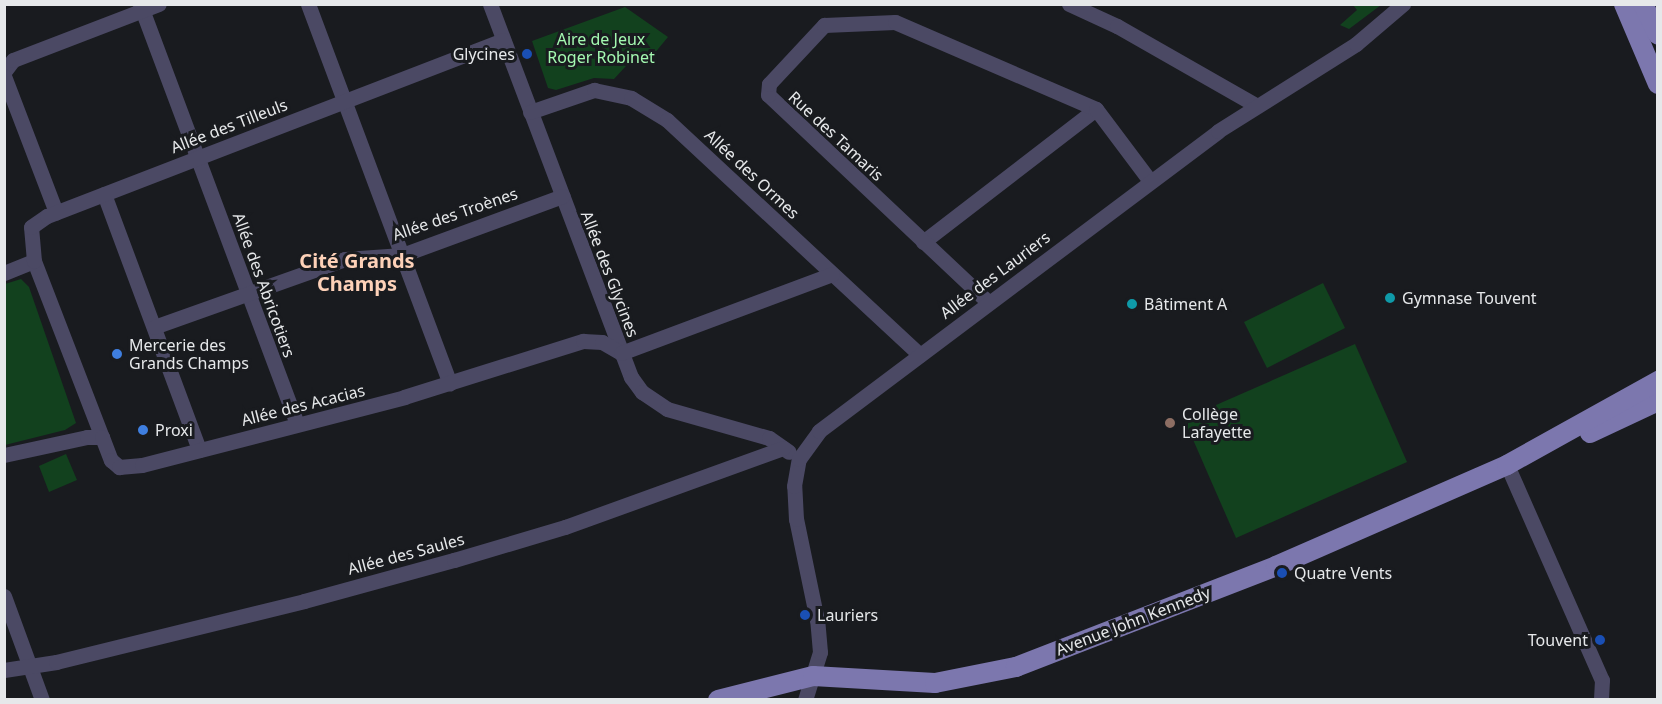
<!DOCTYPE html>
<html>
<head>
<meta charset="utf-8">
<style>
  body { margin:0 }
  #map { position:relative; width:1662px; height:704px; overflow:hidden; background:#191b1f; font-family:"Noto Sans",sans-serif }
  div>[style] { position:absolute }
  .green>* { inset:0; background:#12411e }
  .minor>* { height:15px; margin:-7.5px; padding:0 7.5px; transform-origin:7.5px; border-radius:7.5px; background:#4b4964 }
  .major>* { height:20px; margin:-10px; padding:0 10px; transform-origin:10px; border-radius:10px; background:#7c77ae }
  .dots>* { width:16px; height:16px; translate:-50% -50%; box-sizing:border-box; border:3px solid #191b1f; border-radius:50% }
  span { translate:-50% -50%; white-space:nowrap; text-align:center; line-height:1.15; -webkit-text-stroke:6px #191b1f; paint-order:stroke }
  .park-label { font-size:16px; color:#a4f9b1 }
  .poi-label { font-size:16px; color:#e6e8ea }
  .right { translate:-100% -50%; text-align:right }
  .left { translate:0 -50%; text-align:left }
  .street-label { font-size:16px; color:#e6e8ea }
  .quarter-label { font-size:20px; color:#fdd1b8; font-weight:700 }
  .frame { position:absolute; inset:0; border:6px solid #e6e8ea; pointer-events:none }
</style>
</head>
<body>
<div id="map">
  <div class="green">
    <div style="clip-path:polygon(1353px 5px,1381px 5px,1349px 29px,1340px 25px,1357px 10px)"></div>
    <div style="clip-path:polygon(625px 7px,668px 37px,649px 60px,638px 53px,614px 79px,594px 78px,556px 90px,548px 88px,532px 41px)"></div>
    <div style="clip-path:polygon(21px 279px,29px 287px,76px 423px,65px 430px,5px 445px,5px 284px)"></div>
    <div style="clip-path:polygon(1323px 283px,1345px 328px,1267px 368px,1244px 322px)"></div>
    <div style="clip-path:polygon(1355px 344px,1407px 462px,1236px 538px,1184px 419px)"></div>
    <div style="clip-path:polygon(66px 454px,77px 480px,49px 492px,39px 466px)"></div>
  </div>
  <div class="minor">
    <div style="left:140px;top:4px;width:448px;rotate:69.5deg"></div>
    <div style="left:308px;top:4px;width:405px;rotate:69.5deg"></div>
    <div style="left:490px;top:4px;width:399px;rotate:69.3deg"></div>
    <div style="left:631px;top:377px;width:19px;rotate:54deg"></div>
    <div style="left:642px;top:392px;width:30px;rotate:34deg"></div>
    <div style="left:667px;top:409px;width:106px;rotate:15.9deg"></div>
    <div style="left:769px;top:438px;width:24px;rotate:35deg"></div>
    <div style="left:1069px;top:4px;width:53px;rotate:24.6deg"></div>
    <div style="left:1117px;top:26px;width:161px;rotate:29.7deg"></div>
    <div style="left:4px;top:72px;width:15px;rotate:-53deg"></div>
    <div style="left:13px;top:60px;width:156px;rotate:-21deg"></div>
    <div style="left:4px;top:76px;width:146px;rotate:69.1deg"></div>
    <div style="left:530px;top:112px;width:68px;rotate:-19deg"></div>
    <div style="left:594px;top:90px;width:38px;rotate:12deg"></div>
    <div style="left:631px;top:98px;width:42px;rotate:31.4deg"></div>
    <div style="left:667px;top:120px;width:345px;rotate:42.9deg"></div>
    <div style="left:104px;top:194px;width:273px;rotate:69.6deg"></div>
    <div style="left:923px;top:242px;width:218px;rotate:-37.6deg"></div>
    <div style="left:34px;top:261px;width:189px;rotate:68.9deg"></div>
    <div style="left:4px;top:273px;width:32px;rotate:-22deg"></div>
    <div style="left:34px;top:261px;width:34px;rotate:-95deg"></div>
    <div style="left:31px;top:227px;width:19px;rotate:-35deg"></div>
    <div style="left:47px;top:216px;width:489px;rotate:-21.1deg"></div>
    <div style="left:988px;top:302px;width:302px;rotate:-136.7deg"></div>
    <div style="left:768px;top:95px;width:11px;rotate:-85deg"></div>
    <div style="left:769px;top:84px;width:81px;rotate:-47deg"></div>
    <div style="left:824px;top:25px;width:71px;rotate:-2.4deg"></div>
    <div style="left:895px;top:22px;width:219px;rotate:23.4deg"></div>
    <div style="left:1096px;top:109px;width:90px;rotate:53.1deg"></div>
    <div style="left:154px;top:327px;width:203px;rotate:-19.6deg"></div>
    <div style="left:345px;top:259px;width:57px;rotate:-4deg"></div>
    <div style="left:402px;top:255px;width:171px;rotate:-20.2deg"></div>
    <div style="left:4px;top:455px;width:85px;rotate:-12.2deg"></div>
    <div style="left:87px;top:437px;width:15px"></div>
    <div style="left:102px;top:437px;width:25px;rotate:69deg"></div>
    <div style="left:111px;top:460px;width:11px;rotate:41deg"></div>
    <div style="left:119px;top:467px;width:23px;rotate:-5deg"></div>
    <div style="left:142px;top:465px;width:271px;rotate:-14.5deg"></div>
    <div style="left:404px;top:397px;width:188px;rotate:-17.4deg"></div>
    <div style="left:583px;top:341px;width:19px;rotate:3deg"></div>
    <div style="left:602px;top:342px;width:22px;rotate:30deg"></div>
    <div style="left:621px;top:353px;width:225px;rotate:-20.5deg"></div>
    <div style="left:1507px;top:465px;width:235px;rotate:66.2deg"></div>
    <div style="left:1602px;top:680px;width:20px;rotate:93deg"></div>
    <div style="left:4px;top:596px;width:111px;rotate:69.9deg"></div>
    <div style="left:4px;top:670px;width:53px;rotate:-8.7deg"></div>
    <div style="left:56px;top:662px;width:255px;rotate:-13.8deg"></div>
    <div style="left:304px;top:601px;width:156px;rotate:-15.3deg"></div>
    <div style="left:454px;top:560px;width:116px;rotate:-16.6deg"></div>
    <div style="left:565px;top:527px;width:232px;rotate:-19.9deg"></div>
    <div style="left:805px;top:700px;width:50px;rotate:-72.6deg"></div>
    <div style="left:820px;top:652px;width:32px;rotate:-95deg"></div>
    <div style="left:817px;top:620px;width:103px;rotate:-101.7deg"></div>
    <div style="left:796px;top:519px;width:33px;rotate:-93deg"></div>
    <div style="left:794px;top:486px;width:27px;rotate:-80deg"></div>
    <div style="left:799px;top:459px;width:34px;rotate:-54deg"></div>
    <div style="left:819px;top:431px;width:499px;rotate:-36.9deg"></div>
    <div style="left:1218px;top:131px;width:163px;rotate:-32.2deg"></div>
    <div style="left:1356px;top:44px;width:62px;rotate:-40.4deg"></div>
  </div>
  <div class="major">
    <div style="left:1624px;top:4px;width:87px;rotate:67deg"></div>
    <div style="left:1643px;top:4px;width:34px;rotate:64deg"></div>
    <div style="left:1590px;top:433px;width:75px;rotate:-25.2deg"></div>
    <div style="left:718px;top:700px;width:98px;rotate:-14.2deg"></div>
    <div style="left:813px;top:676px;width:122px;rotate:3.3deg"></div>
    <div style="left:935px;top:683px;width:83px;rotate:-11.2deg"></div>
    <div style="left:1016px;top:667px;width:279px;rotate:-21.2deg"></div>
    <div style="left:1276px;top:566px;width:252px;rotate:-23.6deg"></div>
    <div style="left:1507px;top:465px;width:173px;rotate:-29.1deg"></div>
  </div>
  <div class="dots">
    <div style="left:527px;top:54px;background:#1a4fb4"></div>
    <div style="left:1390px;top:298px;background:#0f9aa8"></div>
    <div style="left:1132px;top:304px;background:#0f9aa8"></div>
    <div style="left:117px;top:354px;background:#3f7fe0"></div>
    <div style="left:1170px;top:423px;background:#8d6e63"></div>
    <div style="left:143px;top:430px;background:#3f7fe0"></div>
    <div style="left:1282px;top:573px;background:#1a4fb4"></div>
    <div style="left:805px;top:615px;background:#1a4fb4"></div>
    <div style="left:1600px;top:640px;background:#1a4fb4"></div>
  </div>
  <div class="park-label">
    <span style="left:601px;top:48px">Aire de Jeux<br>Roger Robinet</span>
  </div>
  <div class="poi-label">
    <span class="right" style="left:515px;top:54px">Glycines</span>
    <span class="left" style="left:1402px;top:298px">Gymnase Touvent</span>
    <span class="left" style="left:1144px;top:304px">Bâtiment A</span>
    <span class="left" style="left:129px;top:354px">Mercerie des<br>Grands Champs</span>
    <span class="left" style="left:1182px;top:423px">Collège<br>Lafayette</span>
    <span class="left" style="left:155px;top:430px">Proxi</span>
    <span class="left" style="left:1294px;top:573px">Quatre Vents</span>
    <span class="left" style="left:817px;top:615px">Lauriers</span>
    <span class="right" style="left:1588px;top:640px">Touvent</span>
  </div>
  <div class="street-label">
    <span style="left:229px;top:126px;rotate:-21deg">Allée des Tilleuls</span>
    <span style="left:836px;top:136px;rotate:43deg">Rue des Tamaris</span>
    <span style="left:752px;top:174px;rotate:43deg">Allée des Ormes</span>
    <span style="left:455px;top:214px;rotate:-19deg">Allée des Troènes</span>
    <span style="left:610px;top:274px;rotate:69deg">Allée des Glycines</span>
    <span style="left:995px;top:275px;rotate:-37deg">Allée des Lauriers</span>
    <span style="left:264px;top:285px;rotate:70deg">Allée des Abricotiers</span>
    <span style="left:303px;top:405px;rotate:-14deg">Allée des Acacias</span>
    <span style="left:406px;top:554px;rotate:-15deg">Allée des Saules</span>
    <span style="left:1133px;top:621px;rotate:-21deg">Avenue John Kennedy</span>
  </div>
  <div class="quarter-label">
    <span style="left:357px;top:272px">Cité Grands<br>Champs</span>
  </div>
  <div class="frame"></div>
</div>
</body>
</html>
